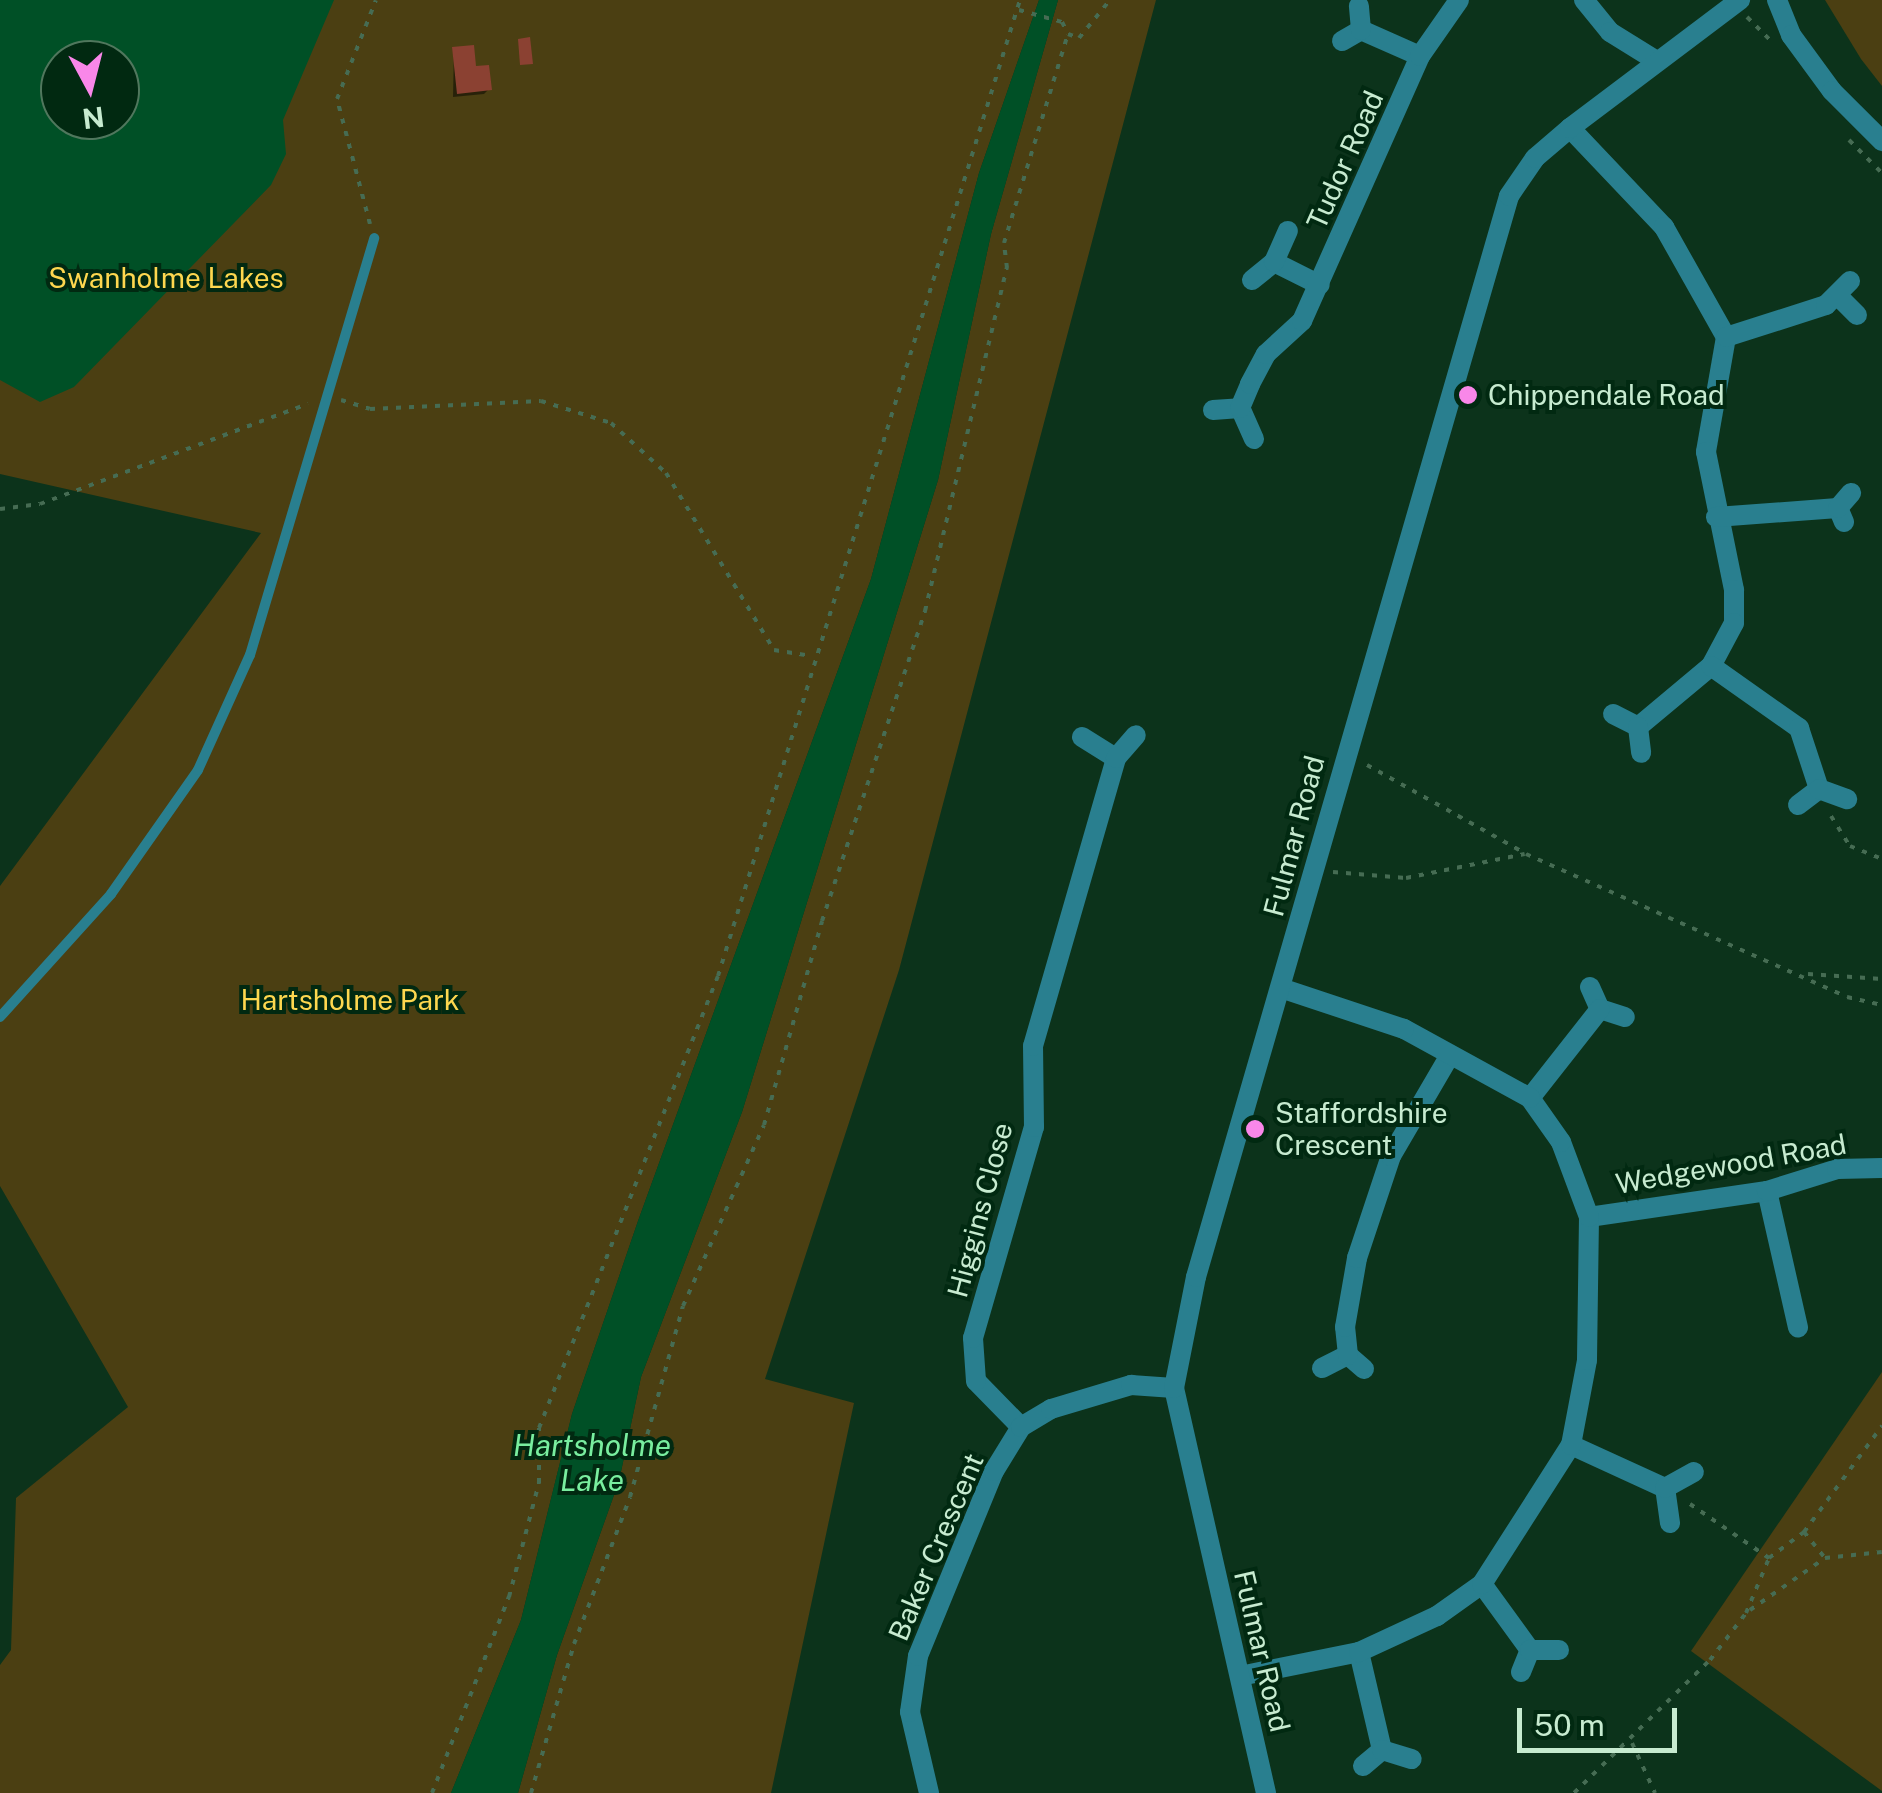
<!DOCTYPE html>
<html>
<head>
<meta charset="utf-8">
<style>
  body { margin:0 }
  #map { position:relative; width:1882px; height:1793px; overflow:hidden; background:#0c331b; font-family:"Public Sans",sans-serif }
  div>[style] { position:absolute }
  .green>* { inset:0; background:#4b3f12 }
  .water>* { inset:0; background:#005026 }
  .shadow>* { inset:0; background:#0007 }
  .building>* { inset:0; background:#8b4132 }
  .path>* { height:4px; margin-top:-2px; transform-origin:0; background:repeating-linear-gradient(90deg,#466c53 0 5px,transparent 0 13px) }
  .service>* { height:10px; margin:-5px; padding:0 5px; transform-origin:5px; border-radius:5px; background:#297f8f }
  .minor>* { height:20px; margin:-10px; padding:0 10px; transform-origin:10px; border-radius:10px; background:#297f8f }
  .tertiary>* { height:20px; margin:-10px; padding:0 10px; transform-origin:10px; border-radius:10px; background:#297f8f }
  .dots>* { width:28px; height:28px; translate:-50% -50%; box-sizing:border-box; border:5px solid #012911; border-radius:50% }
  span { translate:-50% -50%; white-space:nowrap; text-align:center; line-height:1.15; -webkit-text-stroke:8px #012911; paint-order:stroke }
  .street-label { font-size:28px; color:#c7ebd0 }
  .park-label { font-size:28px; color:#fed74f }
  .poi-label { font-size:28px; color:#c7ebd0 }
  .left { translate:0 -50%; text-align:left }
  .water-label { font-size:30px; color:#79ee9f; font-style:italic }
  .north { position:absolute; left:40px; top:40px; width:100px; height:100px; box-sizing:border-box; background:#012911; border:2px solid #50775d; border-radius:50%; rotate:173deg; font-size:28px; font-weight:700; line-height:40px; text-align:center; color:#c7ebd0 }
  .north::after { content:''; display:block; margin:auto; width:35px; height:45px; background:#f987e9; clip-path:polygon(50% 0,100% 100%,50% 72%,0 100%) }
  .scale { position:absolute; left:1517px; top:1708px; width:160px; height:45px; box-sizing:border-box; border:5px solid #c7ebd0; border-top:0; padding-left:12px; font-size:30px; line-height:35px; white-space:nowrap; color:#c7ebd0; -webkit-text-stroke:8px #012911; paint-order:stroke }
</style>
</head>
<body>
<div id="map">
  <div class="green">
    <div style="clip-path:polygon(evenodd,0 0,1039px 0,979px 173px,871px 579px,638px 1221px,572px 1414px,521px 1620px,451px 1793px,0 1793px,0 1665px,11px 1650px,16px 1498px,128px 1407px,0 1186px,0 886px,261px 533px,0 474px,0 0,60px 60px,120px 60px,120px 120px,60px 120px,60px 60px)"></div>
    <div style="clip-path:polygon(1058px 0,1156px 0,899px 970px,765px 1379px,854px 1403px,771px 1793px,518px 1793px,557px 1655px,619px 1481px,641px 1377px,742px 1112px,938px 480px,991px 234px)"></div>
    <div style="clip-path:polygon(1825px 0,1882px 0,1882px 86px,1861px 59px)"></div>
    <div style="clip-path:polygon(1882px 1372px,1882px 1791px,1691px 1651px)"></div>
  </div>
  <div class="water">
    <div style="clip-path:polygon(evenodd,0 0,334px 0,283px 120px,286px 154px,271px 185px,74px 387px,40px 402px,0 380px,0 0,120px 60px,120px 120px,60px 120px,60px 60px,120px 60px)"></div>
    <div style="clip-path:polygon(1039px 0,1058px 0,991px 234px,938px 480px,742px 1112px,641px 1377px,619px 1481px,557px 1655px,518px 1793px,451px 1793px,521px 1620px,572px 1414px,638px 1221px,871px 579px,979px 173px)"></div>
  </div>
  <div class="shadow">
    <div style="clip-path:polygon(454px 49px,489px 89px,484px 94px,453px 97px)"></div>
  </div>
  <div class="building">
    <div style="clip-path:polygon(530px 37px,533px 64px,520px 65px,518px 39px)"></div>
    <div style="clip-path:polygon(474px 45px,476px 66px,489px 65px,492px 90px,457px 94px,452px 47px)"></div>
  </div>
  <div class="path">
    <div style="left:1019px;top:10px;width:45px;rotate:15.6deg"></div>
    <div style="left:1062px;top:22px;width:13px;rotate:63deg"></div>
    <div style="left:1068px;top:34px;width:12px;rotate:20deg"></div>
    <div style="left:1079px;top:38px;width:49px;rotate:-50.8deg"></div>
    <div style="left:1747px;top:17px;width:31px;rotate:45deg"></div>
    <div style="left:1849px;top:140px;width:47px;rotate:45deg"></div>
    <div style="left:370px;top:224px;width:129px;rotate:-104.8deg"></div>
    <div style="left:337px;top:99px;width:106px;rotate:-68.5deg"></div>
    <div style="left:341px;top:400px;width:30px;rotate:17deg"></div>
    <div style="left:370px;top:409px;width:171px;rotate:-2.7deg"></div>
    <div style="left:541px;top:401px;width:73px;rotate:17.4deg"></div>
    <div style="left:611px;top:423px;width:74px;rotate:42.3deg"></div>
    <div style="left:666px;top:473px;width:207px;rotate:58.6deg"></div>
    <div style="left:774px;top:650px;width:38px;rotate:9deg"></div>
    <div style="left:0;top:509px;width:40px;rotate:-7.1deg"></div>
    <div style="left:40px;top:504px;width:286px;rotate:-20.5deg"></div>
    <div style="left:1367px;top:765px;width:182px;rotate:29.2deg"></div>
    <div style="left:1526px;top:854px;width:351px;rotate:24deg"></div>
    <div style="left:1847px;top:997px;width:36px;rotate:13deg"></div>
    <div style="left:1831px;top:816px;width:36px;rotate:58deg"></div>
    <div style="left:1850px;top:846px;width:35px;rotate:22deg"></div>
    <div style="left:1333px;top:872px;width:73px;rotate:4.7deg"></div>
    <div style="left:1406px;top:878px;width:121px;rotate:-11.4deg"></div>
    <div style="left:1808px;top:974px;width:74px;rotate:3.9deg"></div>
    <div style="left:1690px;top:1504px;width:96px;rotate:34.4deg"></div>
    <div style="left:1804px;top:1532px;width:33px;rotate:51deg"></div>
    <div style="left:1750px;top:1610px;width:91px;rotate:-34.7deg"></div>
    <div style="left:1825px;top:1558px;width:57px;rotate:-6deg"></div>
    <div style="left:1632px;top:1743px;width:55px;rotate:65.3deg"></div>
    <div style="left:432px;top:1793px;width:211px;rotate:-68.6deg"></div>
    <div style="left:509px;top:1597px;width:118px;rotate:-75.3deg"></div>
    <div style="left:539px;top:1483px;width:55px;rotate:-90deg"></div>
    <div style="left:539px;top:1428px;width:486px;rotate:-68.4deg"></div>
    <div style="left:718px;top:976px;width:1022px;rotate:-72.81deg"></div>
    <div style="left:531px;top:1793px;width:155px;rotate:-73.9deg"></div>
    <div style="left:574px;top:1644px;width:157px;rotate:-69.1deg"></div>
    <div style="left:630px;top:1497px;width:198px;rotate:-74.5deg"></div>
    <div style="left:683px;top:1306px;width:198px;rotate:-65.9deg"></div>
    <div style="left:764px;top:1125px;width:212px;rotate:-74.1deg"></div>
    <div style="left:822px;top:921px;width:327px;rotate:-71.6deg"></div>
    <div style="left:925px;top:611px;width:353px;rotate:-76.6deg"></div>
    <div style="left:1007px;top:268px;width:25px;rotate:-97deg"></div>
    <div style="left:1004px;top:243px;width:219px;rotate:-73deg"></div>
    <div style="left:1574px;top:1793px;width:190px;rotate:-44.4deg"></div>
    <div style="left:1710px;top:1660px;width:59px;rotate:-52.5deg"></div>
    <div style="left:1746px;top:1613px;width:60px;rotate:-67.3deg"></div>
    <div style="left:1769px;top:1558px;width:44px;rotate:-36.6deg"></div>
    <div style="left:1804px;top:1532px;width:132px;rotate:-53.7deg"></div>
  </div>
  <div class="service">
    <div style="left:0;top:1017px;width:166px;rotate:-47.9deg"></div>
    <div style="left:111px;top:894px;width:151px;rotate:-54.9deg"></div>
    <div style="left:198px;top:770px;width:126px;rotate:-65.7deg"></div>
    <div style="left:250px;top:655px;width:435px;rotate:-73.4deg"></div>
  </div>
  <div class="minor">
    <div style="left:1584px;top:0;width:41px;rotate:50.9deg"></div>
    <div style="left:1610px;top:32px;width:55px;rotate:31.7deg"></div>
    <div style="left:1361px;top:30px;width:64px;rotate:23.8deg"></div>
    <div style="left:1342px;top:41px;width:22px;rotate:-30deg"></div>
    <div style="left:1361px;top:30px;width:24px;rotate:-95deg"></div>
    <div style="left:1570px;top:128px;width:137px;rotate:46.5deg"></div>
    <div style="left:1664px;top:227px;width:126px;rotate:60.6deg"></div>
    <div style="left:1726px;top:337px;width:117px;rotate:99.9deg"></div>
    <div style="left:1706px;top:452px;width:141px;rotate:78.5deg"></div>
    <div style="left:1734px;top:590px;width:33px;rotate:90deg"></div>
    <div style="left:1734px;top:623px;width:49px;rotate:118.1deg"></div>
    <div style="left:1711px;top:666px;width:95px;rotate:140.1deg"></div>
    <div style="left:1274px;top:262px;width:51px;rotate:26.6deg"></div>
    <div style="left:1252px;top:280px;width:28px;rotate:-39deg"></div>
    <div style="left:1274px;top:262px;width:34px;rotate:-66deg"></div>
    <div style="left:1840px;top:298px;width:24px;rotate:45deg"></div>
    <div style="left:1726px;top:337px;width:105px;rotate:-17.7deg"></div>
    <div style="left:1826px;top:305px;width:34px;rotate:-45deg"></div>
    <div style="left:1213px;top:410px;width:27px;rotate:-4deg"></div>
    <div style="left:1254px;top:439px;width:34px;rotate:-114deg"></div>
    <div style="left:1240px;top:408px;width:26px;rotate:-67deg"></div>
    <div style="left:1250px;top:384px;width:34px;rotate:-62deg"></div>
    <div style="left:1266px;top:354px;width:49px;rotate:-42.5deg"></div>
    <div style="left:1302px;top:321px;width:290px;rotate:-66deg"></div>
    <div style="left:1420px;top:56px;width:68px;rotate:-55.1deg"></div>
    <div style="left:1716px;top:517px;width:122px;rotate:-4.2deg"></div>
    <div style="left:1844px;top:522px;width:15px;rotate:-113deg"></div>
    <div style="left:1838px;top:508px;width:20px;rotate:-49deg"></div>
    <div style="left:1711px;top:666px;width:108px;rotate:35.2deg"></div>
    <div style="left:1799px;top:728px;width:64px;rotate:71.8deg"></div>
    <div style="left:1613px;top:714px;width:28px;rotate:27deg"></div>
    <div style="left:1638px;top:727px;width:26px;rotate:83deg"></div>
    <div style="left:1082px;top:737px;width:40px;rotate:32deg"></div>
    <div style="left:1798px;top:805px;width:26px;rotate:-37deg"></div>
    <div style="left:1819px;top:789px;width:30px;rotate:20deg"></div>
    <div style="left:1590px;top:987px;width:24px;rotate:66deg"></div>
    <div style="left:1600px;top:1009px;width:26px;rotate:18deg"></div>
    <div style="left:1530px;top:1098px;width:113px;rotate:-51.8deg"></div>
    <div style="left:1767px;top:1191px;width:140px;rotate:77.2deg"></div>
    <div style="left:1589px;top:1217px;width:180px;rotate:-8.3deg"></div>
    <div style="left:1767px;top:1191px;width:73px;rotate:-17.4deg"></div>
    <div style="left:1837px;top:1169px;width:45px;rotate:-1.3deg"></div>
    <div style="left:1322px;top:1368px;width:29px;rotate:-27deg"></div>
    <div style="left:1364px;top:1369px;width:21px;rotate:-139deg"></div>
    <div style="left:1348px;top:1355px;width:28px;rotate:-96deg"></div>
    <div style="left:1345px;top:1327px;width:70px;rotate:-80.1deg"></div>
    <div style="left:1357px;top:1258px;width:108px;rotate:-71.6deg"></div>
    <div style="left:1391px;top:1156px;width:117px;rotate:-59.7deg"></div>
    <div style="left:1021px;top:1427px;width:64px;rotate:-134.4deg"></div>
    <div style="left:976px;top:1381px;width:43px;rotate:-94deg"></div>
    <div style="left:973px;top:1338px;width:220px;rotate:-73.9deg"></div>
    <div style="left:1034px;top:1127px;width:81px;rotate:-90.7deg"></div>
    <div style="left:1033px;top:1046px;width:300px;rotate:-73.9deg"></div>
    <div style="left:1116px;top:758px;width:30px;rotate:-49deg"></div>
    <div style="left:1571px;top:1445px;width:103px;rotate:24.6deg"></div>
    <div style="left:1670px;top:1523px;width:35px;rotate:-98deg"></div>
    <div style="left:1665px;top:1488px;width:33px;rotate:-29deg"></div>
    <div style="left:1482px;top:1584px;width:82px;rotate:54deg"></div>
    <div style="left:1359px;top:1652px;width:101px;rotate:76.8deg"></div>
    <div style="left:1521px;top:1672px;width:24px;rotate:-68deg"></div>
    <div style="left:1530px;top:1650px;width:29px"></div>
    <div style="left:1240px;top:1676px;width:121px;rotate:-11.4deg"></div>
    <div style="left:1359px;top:1652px;width:86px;rotate:-24.8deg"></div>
    <div style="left:1437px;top:1616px;width:55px;rotate:-35.4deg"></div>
    <div style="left:1482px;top:1584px;width:165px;rotate:-57.4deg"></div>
    <div style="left:1571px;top:1445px;width:86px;rotate:-79.3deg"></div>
    <div style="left:1587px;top:1360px;width:143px;rotate:-89.2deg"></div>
    <div style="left:1589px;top:1217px;width:80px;rotate:-110.5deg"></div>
    <div style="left:1561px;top:1142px;width:54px;rotate:-125.2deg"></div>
    <div style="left:1530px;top:1098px;width:144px;rotate:-151.3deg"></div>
    <div style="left:1404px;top:1029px;width:130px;rotate:-161.6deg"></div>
    <div style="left:1363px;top:1766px;width:25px;rotate:-40deg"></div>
    <div style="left:1382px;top:1750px;width:31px;rotate:17deg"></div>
    <div style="left:929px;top:1793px;width:83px;rotate:-103.2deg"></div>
    <div style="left:910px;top:1712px;width:57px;rotate:-81.9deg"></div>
    <div style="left:918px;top:1656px;width:200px;rotate:-67.7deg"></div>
    <div style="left:994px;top:1471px;width:52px;rotate:-58.5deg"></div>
    <div style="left:1021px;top:1427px;width:35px;rotate:-31deg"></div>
    <div style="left:1051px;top:1409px;width:84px;rotate:-16.7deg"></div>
    <div style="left:1131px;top:1385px;width:43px;rotate:4deg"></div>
    <div style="left:1266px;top:1793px;width:415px;rotate:-102.8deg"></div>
    <div style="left:1174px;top:1388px;width:113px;rotate:-78.8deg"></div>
    <div style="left:1196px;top:1277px;width:1125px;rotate:-73.85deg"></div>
    <div style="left:1509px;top:196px;width:46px;rotate:-55.6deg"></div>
    <div style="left:1535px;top:158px;width:46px;rotate:-40.6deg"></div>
    <div style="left:1570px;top:128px;width:213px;rotate:-37deg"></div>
  </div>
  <div class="tertiary">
    <div style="left:1777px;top:0;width:38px;rotate:68deg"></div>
    <div style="left:1791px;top:35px;width:69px;rotate:53.8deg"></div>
    <div style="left:1832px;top:91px;width:71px;rotate:45deg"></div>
  </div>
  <div class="dots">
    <div style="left:1468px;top:395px;background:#f987e9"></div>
    <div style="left:1255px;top:1129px;background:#f987e9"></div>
  </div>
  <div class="street-label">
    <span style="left:1345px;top:160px;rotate:-66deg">Tudor Road</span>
    <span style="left:1294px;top:836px;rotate:-75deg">Fulmar Road</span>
    <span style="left:1731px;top:1164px;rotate:-10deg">Wedgewood Road</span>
    <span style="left:980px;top:1210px;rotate:-75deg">Higgins Close</span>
    <span style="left:936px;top:1547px;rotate:-67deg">Baker Crescent</span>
    <span style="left:1262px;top:1651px;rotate:77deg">Fulmar Road</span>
  </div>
  <div class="park-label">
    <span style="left:166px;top:278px">Swanholme Lakes</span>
    <span style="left:350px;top:1000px">Hartsholme Park</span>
  </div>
  <div class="poi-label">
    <span class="left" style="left:1488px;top:395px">Chippendale Road</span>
    <span class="left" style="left:1275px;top:1129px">Staffordshire<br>Crescent</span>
  </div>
  <div class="water-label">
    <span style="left:592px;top:1462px">Hartsholme<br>Lake</span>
  </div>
  <div class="north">N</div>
  <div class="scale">50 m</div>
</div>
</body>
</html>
